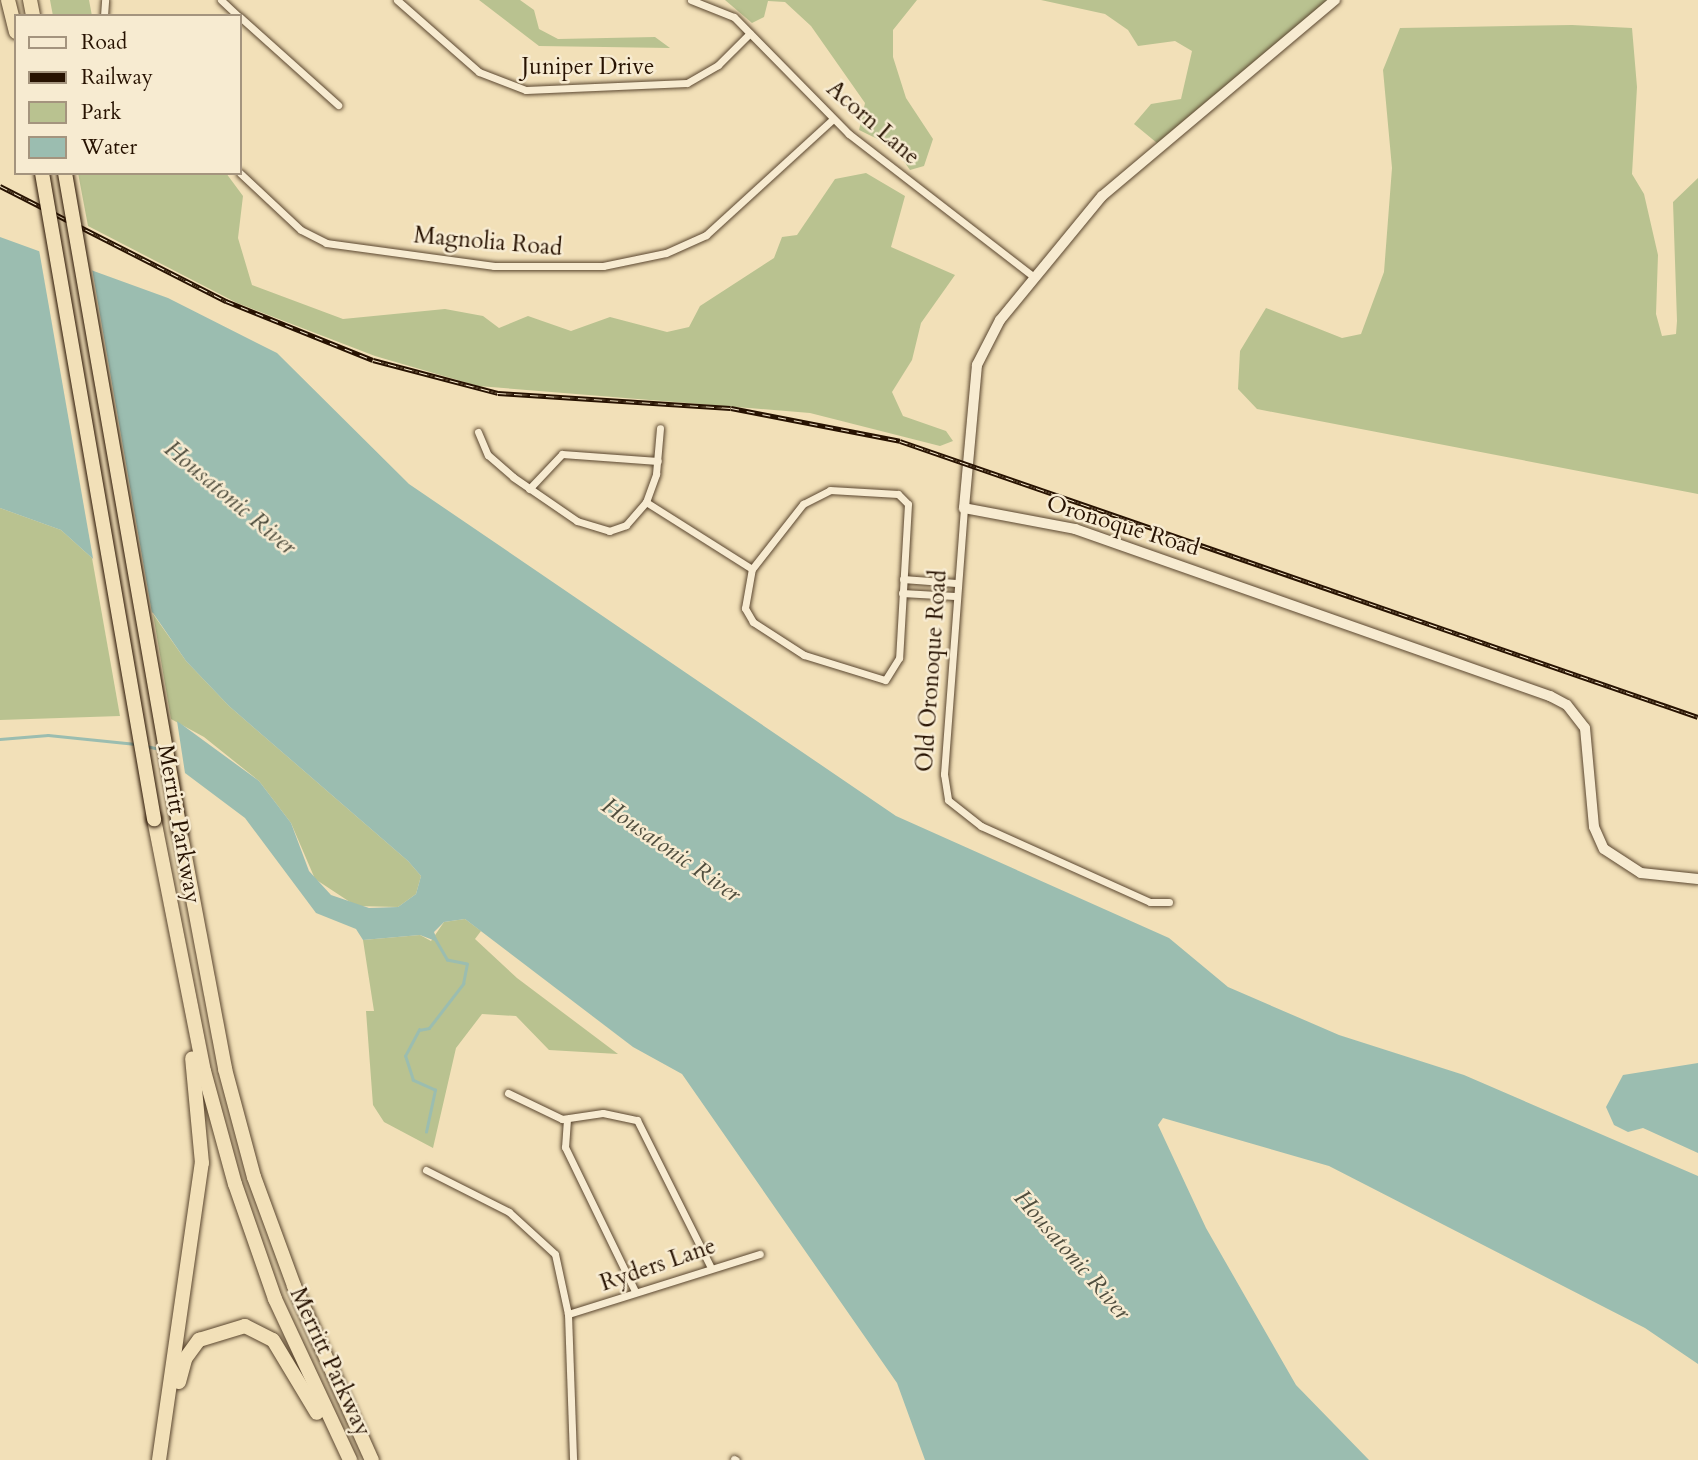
<!DOCTYPE html>
<html>
<head>
<meta charset="utf-8">
<style>
  body { margin:0 }
  #map { position:relative; width:1698px; height:1460px; overflow:hidden; background:#f2e0b8; font-family:Cardo,serif }
  div>[style] { position:absolute }
  .green>* { inset:0; background:#b9c290 }
  .water>* { inset:0; background:#9bbdb0 }
  .pier>* { inset:0; background:#f2e0b8 }
  .stream>* { height:2.5px; margin:-1.25px; padding:0 1.25px; transform-origin:1.25px; border-radius:1.25px; background:#9bbdb0 }
  .roads { filter:drop-shadow(0 0 2px #5a462f) drop-shadow(0 0 2px #5a462f) }
  .street>* { height:7px; margin:-3.5px; padding:0 3.5px; transform-origin:3.5px; border-radius:3.5px; background:#f7ebd1 }
  .secondary>* { height:10px; margin:-5px; padding:0 5px; transform-origin:5px; border-radius:5px; background:#f7ebd1 }
  .highway>* { height:14px; margin:-7px; padding:0 7px; transform-origin:7px; border-radius:7px; background:#f2e0b8 }
  .rail>* { height:5px; margin-top:-2.5px; transform-origin:0; background:repeating-linear-gradient(90deg,#f7ebd1 0 8px,#271201 0 16px); box-sizing:border-box; border-block:2px solid #271201 }
  .bridges { filter:drop-shadow(0 0 2px #271201) drop-shadow(0 0 2px #271201) }
  .highway-bridge>* { height:14px; margin:-7px; padding:0 7px; transform-origin:7px; border-radius:7px; background:#f2e0b8 }
  span { translate:-50% -50%; white-space:nowrap; text-align:center; line-height:1.15; -webkit-text-stroke:5px #f7ebd1; paint-order:stroke }
  .street-label { font-size:23px; color:#271201 }
  .water-label { font-size:24px; color:#504e3e; font-style:italic }
  .legend { position:absolute; left:14px; top:14px; width:228px; height:161px; box-sizing:border-box; background:#f7ebd1; border:2px solid #a4947e; margin:0; padding:9px 12px; list-style:none; font-size:21px; color:#271201 }
  .legend li { display:flex; align-items:center; gap:14px; height:35px }
  .legend b { width:35px; border:2px solid #a4947e }
</style>
</head>
<body>
<div id="map">
  <div class="green">
    <div style="clip-path:polygon(50px 0,89px 0,92px 16px,53px 16px)"></div>
    <div style="clip-path:polygon(479px 0,520px 0,534px 10px,539px 29px,558px 39px,655px 37px,670px 48px,539px 46px)"></div>
    <div style="clip-path:polygon(725px 0,917px 0,893px 30px,893px 57px,906px 98px,933px 139px,924px 166px,910px 170px,894px 147px,859px 130px,865px 103px,811px 26px,785px 2px,768px 1px,764px 17px,752px 23px)"></div>
    <div style="clip-path:polygon(1041px 0,1328px 0,1157px 143px,1134px 124px,1151px 104px,1181px 99px,1192px 51px,1175px 41px,1138px 46px,1128px 30px,1105px 14px)"></div>
    <div style="clip-path:polygon(1572px 25px,1632px 28px,1637px 87px,1632px 174px,1644px 194px,1658px 255px,1656px 314px,1662px 336px,1676px 334px,1677px 321px,1673px 202px,1698px 178px,1698px 494px,1257px 409px,1238px 389px,1240px 351px,1266px 308px,1342px 338px,1361px 334px,1384px 272px,1392px 168px,1383px 70px,1400px 28px)"></div>
    <div style="clip-path:polygon(78px 173px,226px 173px,243px 196px,238px 238px,252px 285px,343px 319px,445px 309px,483px 316px,499px 328px,528px 316px,571px 331px,610px 317px,667px 332px,689px 327px,700px 306px,774px 258px,782px 237px,797px 235px,835px 179px,866px 173px,905px 196px,891px 247px,955px 275px,921px 323px,912px 360px,892px 392px,903px 416px,946px 431px,953px 441px,940px 446px,810px 413px,478px 386px,375px 356px,237px 303px,88px 226px)"></div>
    <div style="clip-path:polygon(0 508px,61px 530px,92px 558px,120px 716px,0 720px)"></div>
    <div style="clip-path:polygon(153px 614px,186px 661px,229px 706px,408px 861px,421px 876px,416px 894px,398px 907px,356px 906px,315px 879px,291px 823px,259px 781px,204px 737px,171px 719px)"></div>
    <div style="clip-path:polygon(465px 919px,481px 931px,475px 939px,517px 978px,618px 1054px,549px 1050px,516px 1016px,482px 1014px,456px 1048px,433px 1148px,384px 1122px,373px 1105px,366px 1011px,374px 1011px,363px 940px,420px 935px,431px 941px,444px 922px)"></div>
  </div>
  <div class="water">
    <div style="clip-path:polygon(0 237px,168px 298px,277px 353px,409px 484px,896px 816px,1169px 938px,1228px 987px,1339px 1035px,1464px 1075px,1698px 1176px,1698px 1364px,1645px 1328px,1329px 1166px,1163px 1118px,1158px 1125px,1206px 1228px,1296px 1385px,1369px 1460px,925px 1460px,897px 1383px,682px 1074px,633px 1047px,465px 919px,444px 922px,434px 932px,438px 942px,420px 935px,363px 940px,356px 929px,316px 913px,245px 818px,185px 773px,177px 721px,259px 781px,291px 823px,309px 871px,331px 895px,369px 908px,398px 907px,416px 894px,421px 876px,408px 861px,229px 706px,186px 661px,153px 613px,61px 530px,0 508px)"></div>
    <div style="clip-path:polygon(1698px 1063px,1698px 1153px,1643px 1128px,1628px 1132px,1614px 1125px,1606px 1107px,1623px 1075px)"></div>
  </div>
  <div class="pier">
    <div style="clip-path:polygon(38px 244px,91px 263px,153px 619px,94px 564px)"></div>
  </div>
  <div class="stream">
    <div style="left:0;top:739px;width:48px;rotate:-4.8deg"></div>
    <div style="left:48px;top:735px;width:88px;rotate:5.8deg"></div>
    <div style="left:146px;top:746px;width:14px;rotate:12deg"></div>
    <div style="left:426px;top:1132px;width:43px;rotate:-77.9deg"></div>
    <div style="left:435px;top:1090px;width:24px;rotate:-156deg"></div>
    <div style="left:413px;top:1080px;width:25px;rotate:-108deg"></div>
    <div style="left:405px;top:1056px;width:30px;rotate:-62deg"></div>
    <div style="left:419px;top:1030px;width:10px;rotate:-11deg"></div>
    <div style="left:429px;top:1028px;width:56px;rotate:-52.3deg"></div>
    <div style="left:463px;top:984px;width:20px;rotate:-79deg"></div>
    <div style="left:467px;top:964px;width:20px;rotate:-169deg"></div>
    <div style="left:447px;top:960px;width:24px;rotate:-120deg"></div>
  </div>
  <div class="roads">
    <div class="street">
      <div style="left:221px;top:0;width:23px;rotate:43deg"></div>
      <div style="left:397px;top:0;width:109px;rotate:41.3deg"></div>
      <div style="left:479px;top:72px;width:50px;rotate:21deg"></div>
      <div style="left:526px;top:90px;width:161px;rotate:-2.5deg"></div>
      <div style="left:687px;top:83px;width:36px;rotate:-30deg"></div>
      <div style="left:718px;top:65px;width:45px;rotate:-45deg"></div>
      <div style="left:691px;top:0;width:46px;rotate:21.6deg"></div>
      <div style="left:734px;top:17px;width:164px;rotate:45.5deg"></div>
      <div style="left:849px;top:134px;width:232px;rotate:37.7deg"></div>
      <div style="left:104px;top:16px;width:16px;rotate:-86deg"></div>
      <div style="left:240px;top:17px;width:132px;rotate:41.9deg"></div>
      <div style="left:240px;top:173px;width:83px;rotate:43.1deg"></div>
      <div style="left:301px;top:230px;width:28px;rotate:27deg"></div>
      <div style="left:326px;top:243px;width:170px;rotate:7.8deg"></div>
      <div style="left:494px;top:266px;width:109px"></div>
      <div style="left:603px;top:266px;width:64px;rotate:-11.7deg"></div>
      <div style="left:666px;top:253px;width:44px;rotate:-24.2deg"></div>
      <div style="left:706px;top:235px;width:172px;rotate:-42.4deg"></div>
      <div style="left:478px;top:432px;width:25px;rotate:67deg"></div>
      <div style="left:488px;top:455px;width:33px;rotate:41deg"></div>
      <div style="left:513px;top:477px;width:78px;rotate:34.5deg"></div>
      <div style="left:577px;top:521px;width:34px;rotate:17deg"></div>
      <div style="left:609px;top:531px;width:18px;rotate:-19deg"></div>
      <div style="left:626px;top:525px;width:30px;rotate:-49deg"></div>
      <div style="left:646px;top:502px;width:30px;rotate:-70deg"></div>
      <div style="left:656px;top:474px;width:46px;rotate:-85deg"></div>
      <div style="left:529px;top:489px;width:48px;rotate:-46.7deg"></div>
      <div style="left:562px;top:454px;width:96px;rotate:4.2deg"></div>
      <div style="left:830px;top:490px;width:68px;rotate:3.4deg"></div>
      <div style="left:898px;top:494px;width:14px;rotate:45deg"></div>
      <div style="left:908px;top:504px;width:154px;rotate:93.3deg"></div>
      <div style="left:899px;top:658px;width:26px;rotate:122deg"></div>
      <div style="left:885px;top:680px;width:85px;rotate:-162.8deg"></div>
      <div style="left:804px;top:655px;width:61px;rotate:-147.1deg"></div>
      <div style="left:753px;top:622px;width:16px;rotate:-120deg"></div>
      <div style="left:745px;top:608px;width:40px;rotate:-80deg"></div>
      <div style="left:752px;top:569px;width:83px;rotate:-51.9deg"></div>
      <div style="left:803px;top:504px;width:30px;rotate:-27deg"></div>
      <div style="left:646px;top:502px;width:125px;rotate:32.3deg"></div>
      <div style="left:964px;top:508px;width:267px;rotate:94.3deg"></div>
      <div style="left:944px;top:774px;width:26px;rotate:81deg"></div>
      <div style="left:948px;top:800px;width:42px;rotate:38.2deg"></div>
      <div style="left:981px;top:826px;width:185px;rotate:24.2deg"></div>
      <div style="left:1150px;top:902px;width:19px"></div>
      <div style="left:903px;top:579px;width:53px;rotate:4.3deg"></div>
      <div style="left:902px;top:593px;width:53px;rotate:3.2deg"></div>
      <div style="left:508px;top:1093px;width:60px;rotate:25.7deg"></div>
      <div style="left:562px;top:1119px;width:41px;rotate:-8.3deg"></div>
      <div style="left:603px;top:1113px;width:35px;rotate:12deg"></div>
      <div style="left:637px;top:1120px;width:163px;rotate:63.4deg"></div>
      <div style="left:567px;top:1119px;width:28px;rotate:94deg"></div>
      <div style="left:565px;top:1147px;width:160px;rotate:64.1deg"></div>
      <div style="left:426px;top:1170px;width:93px;rotate:26.8deg"></div>
      <div style="left:509px;top:1212px;width:62px;rotate:42.4deg"></div>
      <div style="left:555px;top:1254px;width:61px;rotate:77.8deg"></div>
      <div style="left:568px;top:1314px;width:146px;rotate:88deg"></div>
      <div style="left:568px;top:1314px;width:201px;rotate:-17.4deg"></div>
      <div style="left:734px;top:1459px;width:2px;rotate:27deg"></div>
    </div>
    <div class="secondary">
      <div style="left:1335px;top:0;width:304px;rotate:139.9deg"></div>
      <div style="left:1102px;top:196px;width:161px;rotate:129.4deg"></div>
      <div style="left:1000px;top:320px;width:51px;rotate:117.1deg"></div>
      <div style="left:977px;top:365px;width:144px;rotate:95.2deg"></div>
      <div style="left:964px;top:508px;width:113px;rotate:10.7deg"></div>
      <div style="left:1075px;top:529px;width:504px;rotate:19.37deg"></div>
      <div style="left:1550px;top:696px;width:19px;rotate:28deg"></div>
      <div style="left:1567px;top:705px;width:29px;rotate:52deg"></div>
      <div style="left:1585px;top:728px;width:99px;rotate:84.8deg"></div>
      <div style="left:1594px;top:827px;width:24px;rotate:66deg"></div>
      <div style="left:1604px;top:849px;width:44px;rotate:33deg"></div>
      <div style="left:1641px;top:873px;width:57px;rotate:6deg"></div>
    </div>
    <div class="highway">
      <div style="left:8px;top:0;width:33px;rotate:76deg"></div>
      <div style="left:30px;top:0;width:16px;rotate:79deg"></div>
      <div style="left:154px;top:819px;width:257px;rotate:78.8deg"></div>
      <div style="left:204px;top:1071px;width:117px;rotate:74.7deg"></div>
      <div style="left:235px;top:1184px;width:122px;rotate:70.8deg"></div>
      <div style="left:275px;top:1299px;width:178px;rotate:65deg"></div>
      <div style="left:180px;top:830px;width:243px;rotate:79.3deg"></div>
      <div style="left:225px;top:1069px;width:112px;rotate:75deg"></div>
      <div style="left:254px;top:1177px;width:116px;rotate:69.8deg"></div>
      <div style="left:294px;top:1286px;width:191px;rotate:65.9deg"></div>
      <div style="left:179px;top:1382px;width:24px;rotate:-75deg"></div>
      <div style="left:185px;top:1359px;width:24px;rotate:-54deg"></div>
      <div style="left:199px;top:1340px;width:48px;rotate:-16.9deg"></div>
      <div style="left:245px;top:1326px;width:31px;rotate:27deg"></div>
      <div style="left:273px;top:1340px;width:85px;rotate:58.9deg"></div>
      <div style="left:159px;top:1460px;width:300px;rotate:-81.8deg"></div>
      <div style="left:202px;top:1163px;width:105px;rotate:-95.4deg"></div>
    </div>
  </div>
  <div class="rail">
    <div style="left:0;top:186px;width:254px;rotate:27deg"></div>
    <div style="left:226px;top:301px;width:158px;rotate:21.9deg"></div>
    <div style="left:373px;top:360px;width:129px;rotate:14.8deg"></div>
    <div style="left:498px;top:393px;width:233px;rotate:3.7deg"></div>
    <div style="left:731px;top:408px;width:172px;rotate:11deg"></div>
    <div style="left:900px;top:441px;width:844px;rotate:19.08deg"></div>
  </div>
  <div class="bridges">
    <div class="highway-bridge">
      <div style="left:42px;top:173px;width:656px;rotate:80.16deg"></div>
      <div style="left:65px;top:173px;width:667px;rotate:80.07deg"></div>
    </div>
  </div>
  <div class="street-label">
    <span style="left:588px;top:67px">Juniper Drive</span>
    <span style="left:873px;top:123px;rotate:41deg">Acorn Lane</span>
    <span style="left:488px;top:242px;rotate:5deg">Magnolia Road</span>
    <span style="left:1123px;top:526px;rotate:17deg">Oronoque Road</span>
    <span style="left:932px;top:671px;rotate:-86deg">Old Oronoque Road</span>
    <span style="left:179px;top:824px;rotate:80deg">Merritt Parkway</span>
    <span style="left:658px;top:1265px;rotate:-19deg">Ryders Lane</span>
    <span style="left:330px;top:1362px;rotate:65deg">Merritt Parkway</span>
  </div>
  <div class="water-label">
    <span style="left:230px;top:498px;rotate:40deg">Housatonic River</span>
    <span style="left:671px;top:850px;rotate:35deg">Housatonic River</span>
    <span style="left:1072px;top:1255px;rotate:49deg">Housatonic River</span>
  </div>
  <ul class="legend">
  <li><b style="height:9px;background:#f7ebd1"></b>Road</li>
  <li><b style="height:9px;background:#271201"></b>Railway</li>
  <li><b style="height:19px;background:#b9c290"></b>Park</li>
  <li><b style="height:19px;background:#9bbdb0"></b>Water</li>
  </ul>
</div>
</body>
</html>
